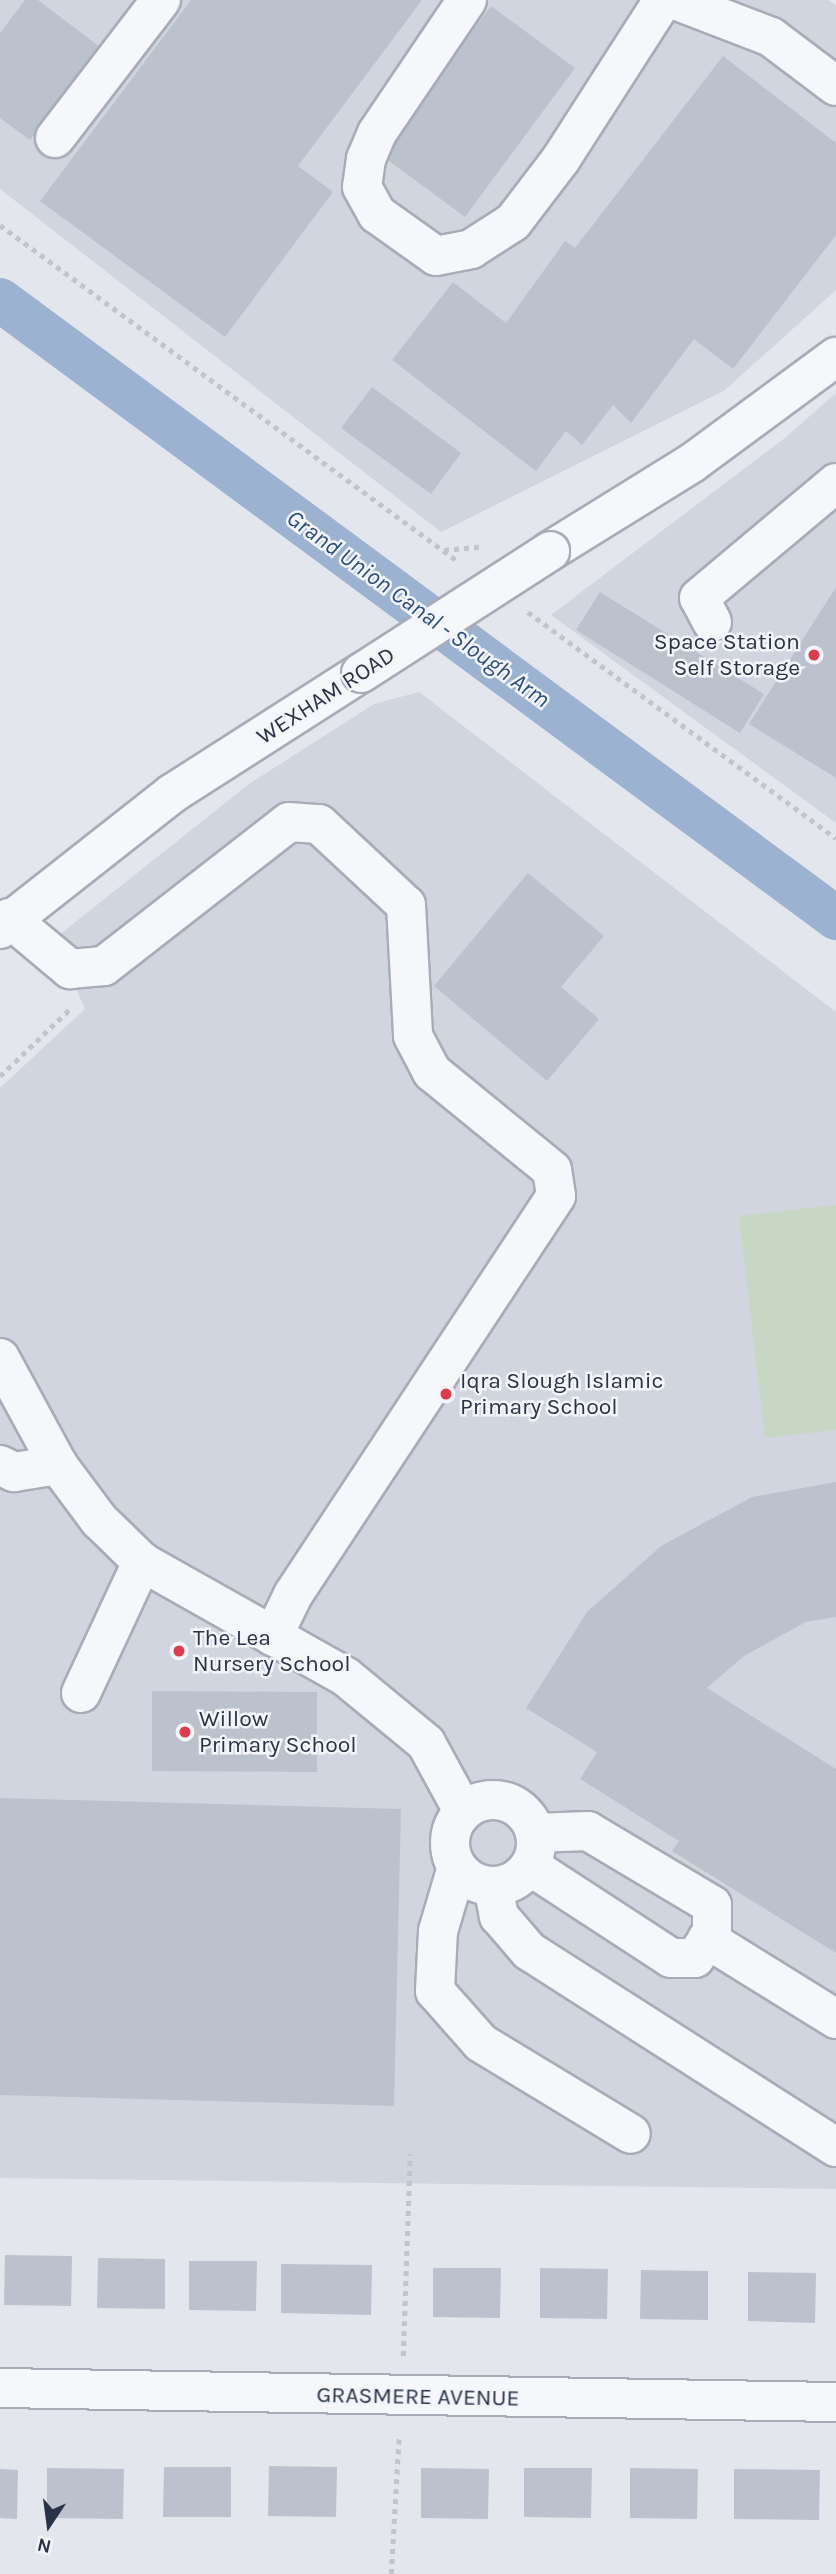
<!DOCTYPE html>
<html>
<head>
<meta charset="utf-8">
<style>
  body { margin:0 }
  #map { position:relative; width:836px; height:2574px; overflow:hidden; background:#e3e6ec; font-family:Karla,sans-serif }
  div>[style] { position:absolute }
  .built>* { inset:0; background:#d1d5df }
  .green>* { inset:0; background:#c7d7c3 }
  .canal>* { height:44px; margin:-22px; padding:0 22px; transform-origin:22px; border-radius:22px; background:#9bb2d0 }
  .building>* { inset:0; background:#bcc2cd }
  .path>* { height:4.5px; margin-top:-2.25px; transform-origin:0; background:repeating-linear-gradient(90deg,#c1c4cb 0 5px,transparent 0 10px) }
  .roads { filter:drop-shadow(2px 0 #a7acb7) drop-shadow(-2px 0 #a7acb7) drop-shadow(0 2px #a7acb7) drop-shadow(0 -2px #a7acb7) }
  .minor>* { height:38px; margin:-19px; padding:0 19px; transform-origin:19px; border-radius:19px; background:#f6f7fa }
  .minor>.ring { margin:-19px; padding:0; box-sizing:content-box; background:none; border:38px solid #f6f7fa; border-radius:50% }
  .bridges { filter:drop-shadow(2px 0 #a7acb7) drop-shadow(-2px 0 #a7acb7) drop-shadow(0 2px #a7acb7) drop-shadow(0 -2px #a7acb7) }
  .minor-bridge>* { height:38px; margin:-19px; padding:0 19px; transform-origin:19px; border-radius:19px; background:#f6f7fa }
  .dots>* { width:19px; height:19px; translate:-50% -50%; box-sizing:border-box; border:4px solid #f3f5f9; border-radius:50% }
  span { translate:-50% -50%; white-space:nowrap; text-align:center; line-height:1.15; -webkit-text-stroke:5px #f3f5f9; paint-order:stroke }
  .poi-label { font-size:23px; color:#293247 }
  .right { translate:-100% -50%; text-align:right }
  .left { translate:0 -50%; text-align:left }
  .street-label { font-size:23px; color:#293247 }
  .water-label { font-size:24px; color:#2e4e7f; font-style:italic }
  .north { position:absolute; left:14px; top:2490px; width:70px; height:70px; -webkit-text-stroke:5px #f3f5f9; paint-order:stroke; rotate:193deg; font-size:19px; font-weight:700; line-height:28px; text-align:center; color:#293247 }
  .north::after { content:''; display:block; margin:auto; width:24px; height:32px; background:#293247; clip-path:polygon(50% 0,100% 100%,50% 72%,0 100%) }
</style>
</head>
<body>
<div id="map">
  <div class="built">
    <i style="clip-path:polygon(0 0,828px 0,836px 5px,836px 290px,725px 390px,441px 532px,0 189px)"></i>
    <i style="clip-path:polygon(836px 393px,836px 823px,551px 615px,786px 437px)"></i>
    <i style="clip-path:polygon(419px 692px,836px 1012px,836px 2189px,0 2178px,0 1088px,85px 1009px,54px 939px,249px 784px,374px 704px)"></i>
  </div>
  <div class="green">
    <i style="clip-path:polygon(836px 1205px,836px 1430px,765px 1438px,739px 1216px)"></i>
  </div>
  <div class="canal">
    <i style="left:0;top:300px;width:1040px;rotate:36.47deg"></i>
  </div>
  <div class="building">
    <i style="clip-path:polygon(25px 0,38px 0,100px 47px,30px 140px,0 118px,0 33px)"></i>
    <i style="clip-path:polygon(191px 0,422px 0,298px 166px,333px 192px,225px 337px,40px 201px)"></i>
    <i style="clip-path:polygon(491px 6px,575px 68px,465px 217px,381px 155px)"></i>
    <i style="clip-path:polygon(723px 56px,836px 143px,836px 235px,733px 369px,694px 339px,631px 423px,613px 405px,582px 445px,566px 431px,536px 471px,392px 360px,453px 282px,506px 323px,565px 241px,575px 248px)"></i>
    <i style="clip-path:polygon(372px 387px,461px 453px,431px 494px,341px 428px)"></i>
    <i style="clip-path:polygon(836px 587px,836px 778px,749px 724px)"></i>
    <i style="clip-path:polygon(600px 592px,764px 694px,740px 733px,576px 630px)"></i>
    <i style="clip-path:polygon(528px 873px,604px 936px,561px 987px,599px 1019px,547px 1081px,434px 986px)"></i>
    <i style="clip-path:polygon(836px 1482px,836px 1617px,806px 1622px,744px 1656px,707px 1688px,836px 1769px,836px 1953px,672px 1851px,679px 1841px,580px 1779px,597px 1752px,526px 1708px,587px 1612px,661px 1546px,752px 1497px)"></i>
    <i style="clip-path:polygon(152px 1691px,317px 1692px,317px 1772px,152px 1771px)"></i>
    <i style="clip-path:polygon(0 1798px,401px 1809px,394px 2106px,0 2095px)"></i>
    <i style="clip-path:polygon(5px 2255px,72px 2256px,71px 2306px,4px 2305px)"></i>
    <i style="clip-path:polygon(98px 2258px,165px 2259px,165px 2309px,97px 2308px)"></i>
    <i style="clip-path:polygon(189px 2261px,257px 2261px,256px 2311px,189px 2310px)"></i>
    <i style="clip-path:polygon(281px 2264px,372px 2265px,371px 2315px,281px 2313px)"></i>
    <i style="clip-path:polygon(433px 2268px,501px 2268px,500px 2318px,433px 2317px)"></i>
    <i style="clip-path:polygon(540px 2268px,608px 2269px,607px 2319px,540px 2318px)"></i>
    <i style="clip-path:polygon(641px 2270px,708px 2271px,708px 2320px,640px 2319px)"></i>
    <i style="clip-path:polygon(748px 2272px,816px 2273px,815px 2323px,748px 2321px)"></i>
    <i style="clip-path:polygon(269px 2466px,337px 2467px,336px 2517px,268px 2516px)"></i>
    <i style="clip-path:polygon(164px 2467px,231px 2467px,231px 2517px,163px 2517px)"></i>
    <i style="clip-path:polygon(47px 2468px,124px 2469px,123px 2519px,47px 2518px)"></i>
    <i style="clip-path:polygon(421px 2468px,489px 2469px,488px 2519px,421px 2518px)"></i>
    <i style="clip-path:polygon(524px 2468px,592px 2468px,591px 2518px,524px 2517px)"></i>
    <i style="clip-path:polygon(630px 2468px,698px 2469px,697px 2519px,630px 2518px)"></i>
    <i style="clip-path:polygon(0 2469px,18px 2470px,17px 2519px,0 2518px)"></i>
    <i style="clip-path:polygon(734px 2469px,820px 2470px,819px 2520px,734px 2519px)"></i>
  </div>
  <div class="path">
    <i style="left:0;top:225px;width:569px;rotate:36.29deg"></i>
    <i style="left:444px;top:550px;width:36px;rotate:-5deg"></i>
    <i style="left:528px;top:612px;width:382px;rotate:36.3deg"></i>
    <i style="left:0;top:1076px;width:98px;rotate:-43.8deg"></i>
    <i style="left:403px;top:2356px;width:202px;rotate:-88deg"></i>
    <i style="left:391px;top:2574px;width:139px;rotate:-86.7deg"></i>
  </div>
  <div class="roads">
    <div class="minor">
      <i style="left:467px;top:0;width:161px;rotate:124.1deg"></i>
      <i style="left:377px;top:133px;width:28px;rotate:113deg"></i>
      <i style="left:366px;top:159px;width:28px;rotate:98deg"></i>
      <i style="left:362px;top:187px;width:31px;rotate:61deg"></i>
      <i style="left:377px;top:214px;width:72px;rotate:35.4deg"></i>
      <i style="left:436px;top:256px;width:36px;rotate:-11deg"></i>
      <i style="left:471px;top:249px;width:50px;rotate:-32.7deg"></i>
      <i style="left:513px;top:222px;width:79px;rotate:-52.7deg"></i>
      <i style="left:561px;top:159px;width:189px;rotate:-57.3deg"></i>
      <i style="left:675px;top:0;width:103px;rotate:21.1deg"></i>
      <i style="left:771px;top:37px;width:81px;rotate:37deg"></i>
      <i style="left:55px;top:138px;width:174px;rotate:-52.5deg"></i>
      <i style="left:550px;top:551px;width:167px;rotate:-31.8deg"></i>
      <i style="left:692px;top:463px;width:179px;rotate:-36.4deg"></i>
      <i style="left:712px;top:622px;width:27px;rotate:-118deg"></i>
      <i style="left:699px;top:598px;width:179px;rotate:-40deg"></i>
      <i style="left:9px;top:918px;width:80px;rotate:39.9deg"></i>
      <i style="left:70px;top:969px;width:34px;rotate:-5deg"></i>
      <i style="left:104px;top:966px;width:234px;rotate:-37.9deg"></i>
      <i style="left:289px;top:822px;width:30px;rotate:4deg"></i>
      <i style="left:319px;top:824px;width:119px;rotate:43deg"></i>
      <i style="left:406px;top:905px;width:131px;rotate:86.9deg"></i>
      <i style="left:413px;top:1036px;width:41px;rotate:62.2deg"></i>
      <i style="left:432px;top:1072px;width:155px;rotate:39.2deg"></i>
      <i style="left:552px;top:1170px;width:26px;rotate:81deg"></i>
      <i style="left:556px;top:1196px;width:478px;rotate:123.4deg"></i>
      <i style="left:293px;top:1595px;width:46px;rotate:116deg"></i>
      <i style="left:0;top:929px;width:220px;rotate:-38.2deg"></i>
      <i style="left:173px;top:793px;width:223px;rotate:-32.6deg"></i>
      <i style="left:0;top:1358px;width:122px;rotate:61.5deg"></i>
      <i style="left:58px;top:1465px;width:69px;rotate:53.3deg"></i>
      <i style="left:99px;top:1520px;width:60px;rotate:44.3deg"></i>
      <i style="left:142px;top:1562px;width:234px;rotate:29.4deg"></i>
      <i style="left:346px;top:1677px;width:104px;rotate:39.5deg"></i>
      <i style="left:426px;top:1743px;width:77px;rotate:61.4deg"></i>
      <i style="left:0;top:1465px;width:16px;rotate:27deg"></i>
      <i style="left:14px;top:1472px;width:45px;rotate:-9deg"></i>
      <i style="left:81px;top:1693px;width:145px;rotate:-65deg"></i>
      <i class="ring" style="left:450px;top:1800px;width:48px;height:48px"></i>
      <i style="left:530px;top:1866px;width:168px;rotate:33.1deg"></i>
      <i style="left:671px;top:1958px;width:24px"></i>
      <i style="left:695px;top:1958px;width:30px;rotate:-56deg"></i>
      <i style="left:712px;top:1933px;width:28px;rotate:-90deg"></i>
      <i style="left:712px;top:1905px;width:144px;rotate:-149.2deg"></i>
      <i style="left:588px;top:1831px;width:52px;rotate:177.8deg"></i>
      <i style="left:457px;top:1867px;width:67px;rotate:106.5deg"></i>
      <i style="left:438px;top:1931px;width:60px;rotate:92.9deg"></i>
      <i style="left:435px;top:1991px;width:69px;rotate:48.5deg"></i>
      <i style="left:481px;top:2043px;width:175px;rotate:31.2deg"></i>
      <i style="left:493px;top:1886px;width:31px;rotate:79deg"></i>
      <i style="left:499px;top:1916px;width:46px;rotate:49.4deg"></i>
      <i style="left:529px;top:1951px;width:364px;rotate:32.6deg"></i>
      <i style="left:707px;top:1939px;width:152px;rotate:31.8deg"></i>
      <i style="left:0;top:2388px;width:836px;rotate:0.96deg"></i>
    </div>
  </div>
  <div class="bridges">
    <div class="minor-bridge">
      <i style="left:361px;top:673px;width:225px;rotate:-32.8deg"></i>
    </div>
  </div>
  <div class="dots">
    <i style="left:814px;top:655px;background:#dc3d4d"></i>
    <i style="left:446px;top:1394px;background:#dc3d4d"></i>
    <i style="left:179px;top:1651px;background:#dc3d4d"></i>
    <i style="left:185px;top:1732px;background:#dc3d4d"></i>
  </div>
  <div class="poi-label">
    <span class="right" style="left:800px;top:655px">Space Station<br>Self Storage</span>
    <span class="left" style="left:460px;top:1394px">Iqra Slough Islamic<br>Primary School</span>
    <span class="left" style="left:193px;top:1651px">The Lea<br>Nursery School</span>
    <span class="left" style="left:199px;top:1732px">Willow<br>Primary School</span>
  </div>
  <div class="street-label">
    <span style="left:326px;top:696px;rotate:-33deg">WEXHAM ROAD</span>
    <span style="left:418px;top:2397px;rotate:1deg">GRASMERE AVENUE</span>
  </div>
  <div class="water-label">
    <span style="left:418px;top:609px;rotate:36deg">Grand Union Canal - Slough Arm</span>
  </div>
  <div class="north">N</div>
</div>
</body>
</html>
